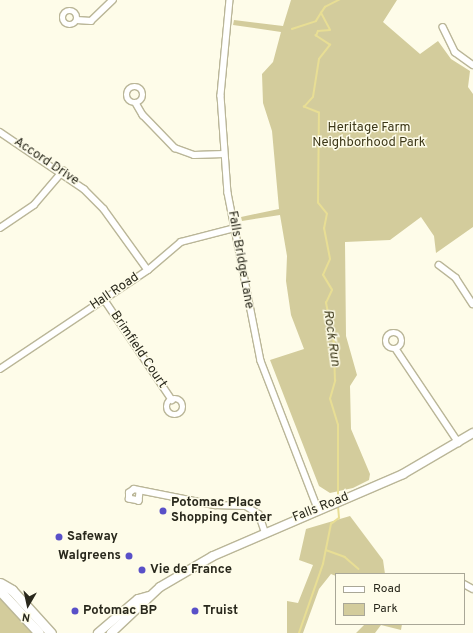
<!DOCTYPE html>
<html>
<head>
<meta charset="utf-8">
<style>
  body { margin:0 }
  #map { position:relative; width:473px; height:633px; overflow:hidden; background:#fefce9; font-family:Overpass,sans-serif }
  div>[style] { position:absolute }
  .green>* { inset:0; background:#d3cc9c }
  .stream>* { height:1.5px; margin:-0.75px; padding:0 0.75px; transform-origin:0.75px; border-radius:0.75px; background:#e8de94 }
  .roads { filter:drop-shadow(1px 0 #bab698) drop-shadow(-1px 0 #bab698) drop-shadow(0 1px #bab698) drop-shadow(0 -1px #bab698) }
  .minor>* { height:5.5px; margin:-2.75px; padding:0 2.75px; transform-origin:2.75px; border-radius:2.75px; background:#fff }
  .minor>.ring { margin:-2.75px; padding:0; box-sizing:content-box; background:none; border:5.5px solid #fff; border-radius:50% }
  .secondary>* { height:8px; margin:-4px; padding:0 4px; transform-origin:4px; border-radius:4px; background:#fff }
  .primary>* { height:9px; margin:-4.5px; padding:0 4.5px; transform-origin:4.5px; border-radius:4.5px; background:#fff }
  .dots>* { width:11px; height:11px; translate:-50% -50%; box-sizing:border-box; border:2px solid #fefce9; border-radius:50% }
  span { translate:-50% -50%; white-space:nowrap; text-align:center; line-height:1.15; -webkit-text-stroke:3px #fefce9; paint-order:stroke }
  .park-label { font-size:13px; color:#3c3717 }
  .street-label { font-size:13px; color:#29281c }
  .poi-label { font-size:13px; color:#29281c; font-weight:700 }
  .left { translate:0 -50%; text-align:left }
  .right { translate:-100% -50%; text-align:right }
  .water-label { font-size:14px; color:#3c3717; font-style:italic }
  .legend { position:absolute; left:335px; top:573px; width:130px; height:52px; box-sizing:border-box; background:#fefce9; border:1px solid #a9a797; margin:0; padding:5px 7px; list-style:none; font-size:12px; color:#29281c }
  .legend li { display:flex; align-items:center; gap:8px; height:20px }
  .legend b { width:20px; border:1px solid #a9a797 }
  .north { position:absolute; left:8px; top:585px; width:40px; height:40px; -webkit-text-stroke:3px #fefce9; paint-order:stroke; rotate:189deg; font-size:11px; font-weight:700; line-height:16px; text-align:center; color:#29281c }
  .north::after { content:''; display:block; margin:auto; width:14px; height:18px; background:#29281c; clip-path:polygon(50% 0,100% 100%,50% 72%,0 100%) }
</style>
</head>
<body>
<div id="map">
  <div class="green">
    <i style="clip-path:polygon(291px 0,397px 0,383px 22px,420px 54px,438px 41px,451px 59px,470px 71px,468px 87px,473px 94px,473px 227px,436px 253px,434px 236px,421px 217px,390px 240px,345px 242px,346px 336px,357px 375px,350px 386px,351px 429px,370px 474px,369px 480px,353px 488px,330px 493px,319px 486px,270px 360px,304px 349px,291px 315px,286px 281px,287px 256px,280px 215px,242px 221px,241px 217px,279px 209px,272px 131px,263px 103px,262px 74px,273px 62px,281px 32px,233px 25px,234px 20px,283px 26px)"></i>
    <i style="clip-path:polygon(350px 516px,383px 560px,385px 574px,336px 576px,331px 574px,319px 589px,303px 633px,287px 633px,287px 601px,298px 603px,313px 565px,299px 560px,306px 529px)"></i>
    <i style="clip-path:polygon(0 584px,47px 633px,0 633px)"></i>
    <i style="clip-path:polygon(365px 624px,402px 624px,401px 630px,381px 625px,375px 633px,356px 633px)"></i>
  </div>
  <div class="stream">
    <i style="left:292px;top:29px;width:25px;rotate:-18deg"></i>
    <i style="left:316px;top:21px;width:9px;rotate:-58deg"></i>
    <i style="left:338px;top:494px;width:69px;rotate:-90deg"></i>
    <i style="left:338px;top:425px;width:27px;rotate:-107deg"></i>
    <i style="left:330px;top:399px;width:19px;rotate:-74deg"></i>
    <i style="left:335px;top:381px;width:38px;rotate:-92deg"></i>
    <i style="left:334px;top:343px;width:41px;rotate:-101.3deg"></i>
    <i style="left:326px;top:303px;width:14px;rotate:-65deg"></i>
    <i style="left:332px;top:290px;width:17px;rotate:-121deg"></i>
    <i style="left:323px;top:275px;width:17px;rotate:-66deg"></i>
    <i style="left:330px;top:259px;width:31px;rotate:-101deg"></i>
    <i style="left:324px;top:229px;width:15px;rotate:-79deg"></i>
    <i style="left:327px;top:214px;width:14px;rotate:-129deg"></i>
    <i style="left:318px;top:203px;width:90px;rotate:-89.4deg"></i>
    <i style="left:319px;top:113px;width:16px;rotate:-158deg"></i>
    <i style="left:304px;top:107px;width:13px;rotate:-48deg"></i>
    <i style="left:313px;top:97px;width:38px;rotate:-81deg"></i>
    <i style="left:319px;top:59px;width:18px;rotate:-52deg"></i>
    <i style="left:330px;top:45px;width:17px;rotate:-147deg"></i>
    <i style="left:316px;top:36px;width:5px;rotate:-68deg"></i>
    <i style="left:318px;top:31px;width:12px;rotate:-5deg"></i>
    <i style="left:330px;top:30px;width:19px;rotate:-118deg"></i>
    <i style="left:321px;top:13px;width:7px;rotate:-56deg"></i>
    <i style="left:325px;top:7px;width:16px;rotate:-27deg"></i>
    <i style="left:326px;top:550px;width:20px;rotate:20deg"></i>
    <i style="left:345px;top:557px;width:18px;rotate:41deg"></i>
    <i style="left:299px;top:633px;width:73px;rotate:-70.8deg"></i>
    <i style="left:323px;top:564px;width:41px;rotate:-78.7deg"></i>
    <i style="left:331px;top:524px;width:10px;rotate:-37deg"></i>
    <i style="left:339px;top:518px;width:11px;rotate:-95deg"></i>
  </div>
  <div class="roads">
    <div class="minor">
      <i style="left:230px;top:0;width:96px;rotate:95.4deg"></i>
      <i style="left:221px;top:96px;width:97px;rotate:85.9deg"></i>
      <i style="left:228px;top:193px;width:171px;rotate:78.9deg"></i>
      <i style="left:261px;top:361px;width:159px;rotate:68.9deg"></i>
      <i class="ring" style="left:63px;top:11px;width:8.5px;height:8.5px"></i>
      <i style="left:77px;top:20px;width:14px;rotate:4deg"></i>
      <i style="left:91px;top:21px;width:30px;rotate:-44deg"></i>
      <i style="left:443px;top:27px;width:28px;rotate:64deg"></i>
      <i style="left:455px;top:52px;width:22px;rotate:36deg"></i>
      <i class="ring" style="left:127px;top:87px;width:10.5px;height:10.5px"></i>
      <i style="left:136px;top:103px;width:14px;rotate:60deg"></i>
      <i style="left:143px;top:115px;width:46px;rotate:45.9deg"></i>
      <i style="left:175px;top:148px;width:20px;rotate:20deg"></i>
      <i style="left:194px;top:155px;width:30px;rotate:-2deg"></i>
      <i style="left:0;top:132px;width:102px;rotate:34.2deg"></i>
      <i style="left:84px;top:189px;width:28px;rotate:45deg"></i>
      <i style="left:104px;top:209px;width:75px;rotate:54.2deg"></i>
      <i style="left:0;top:228px;width:41px;rotate:-34.1deg"></i>
      <i style="left:34px;top:205px;width:45px;rotate:-49.5deg"></i>
      <i style="left:439px;top:265px;width:21px;rotate:37deg"></i>
      <i style="left:456px;top:278px;width:31px;rotate:57deg"></i>
      <i style="left:104px;top:299px;width:122px;rotate:56deg"></i>
      <i class="ring" style="left:386px;top:333px;width:10.5px;height:10.5px"></i>
      <i style="left:396px;top:349px;width:113px;rotate:56.2deg"></i>
      <i style="left:0;top:369px;width:178px;rotate:-33.8deg"></i>
      <i style="left:148px;top:270px;width:43px;rotate:-40.3deg"></i>
      <i style="left:181px;top:242px;width:56px;rotate:-14.5deg"></i>
      <i class="ring" style="left:167px;top:399px;width:10.5px;height:10.5px"></i>
      <i style="left:140px;top:492px;width:9px;rotate:96deg"></i>
      <i style="left:139px;top:501px;width:10px;rotate:-169deg"></i>
      <i style="left:129px;top:499px;width:6px;rotate:-90deg"></i>
      <i style="left:129px;top:493px;width:6px;rotate:-39deg"></i>
      <i style="left:134px;top:489px;width:83px;rotate:11.2deg"></i>
      <i style="left:215px;top:505px;width:31px;rotate:2deg"></i>
      <i style="left:246px;top:506px;width:15px;rotate:32deg"></i>
      <i style="left:259px;top:514px;width:18px;rotate:71deg"></i>
      <i style="left:464px;top:584px;width:10px;rotate:29deg"></i>
    </div>
    <div class="secondary">
      <i style="left:98px;top:633px;width:52px;rotate:-40.4deg"></i>
      <i style="left:138px;top:599px;width:11px;rotate:-15deg"></i>
      <i style="left:111px;top:633px;width:67px;rotate:-43.2deg"></i>
      <i style="left:160px;top:587px;width:61px;rotate:-30.3deg"></i>
      <i style="left:213px;top:556px;width:207px;rotate:-23.3deg"></i>
      <i style="left:403px;top:474px;width:81px;rotate:-30.4deg"></i>
    </div>
    <div class="primary">
      <i style="left:0;top:583px;width:14px;rotate:30deg"></i>
      <i style="left:12px;top:590px;width:58px;rotate:47.8deg"></i>
      <i style="left:0;top:584px;width:9px;rotate:77deg"></i>
      <i style="left:2px;top:593px;width:54px;rotate:47.2deg"></i>
    </div>
  </div>
  <div class="dots">
    <i style="left:163px;top:511px;background:#5950c8"></i>
    <i style="left:59px;top:537px;background:#5950c8"></i>
    <i style="left:129px;top:556px;background:#5950c8"></i>
    <i style="left:142px;top:570px;background:#5950c8"></i>
    <i style="left:75px;top:611px;background:#5950c8"></i>
    <i style="left:195px;top:611px;background:#5950c8"></i>
  </div>
  <div class="park-label">
    <span style="left:369px;top:136px">Heritage Farm<br>Neighborhood Park</span>
  </div>
  <div class="street-label">
    <span style="left:46px;top:162px;rotate:34deg">Accord Drive</span>
    <span style="left:240px;top:260px;rotate:80deg">Falls Bridge Lane</span>
    <span style="left:115px;top:292px;rotate:-34deg">Hall Road</span>
    <span style="left:138px;top:350px;rotate:56deg">Brimfield Court</span>
    <span style="left:321px;top:508px;rotate:-22deg">Falls Road</span>
  </div>
  <div class="poi-label">
    <span class="left" style="left:171px;top:511px">Potomac Place<br>Shopping Center</span>
    <span class="left" style="left:67px;top:537px">Safeway</span>
    <span class="right" style="left:121px;top:556px">Walgreens</span>
    <span class="left" style="left:150px;top:570px">Vie de France</span>
    <span class="left" style="left:83px;top:611px">Potomac BP</span>
    <span class="left" style="left:203px;top:611px">Truist</span>
  </div>
  <div class="water-label">
    <span style="left:331px;top:338px;rotate:82deg">Rock Run</span>
  </div>
  <ul class="legend">
  <li><b style="height:5px;background:#fff"></b>Road</li>
  <li><b style="height:11px;background:#d3cc9c"></b>Park</li>
  </ul>
  <div class="north">N</div>
</div>
</body>
</html>
